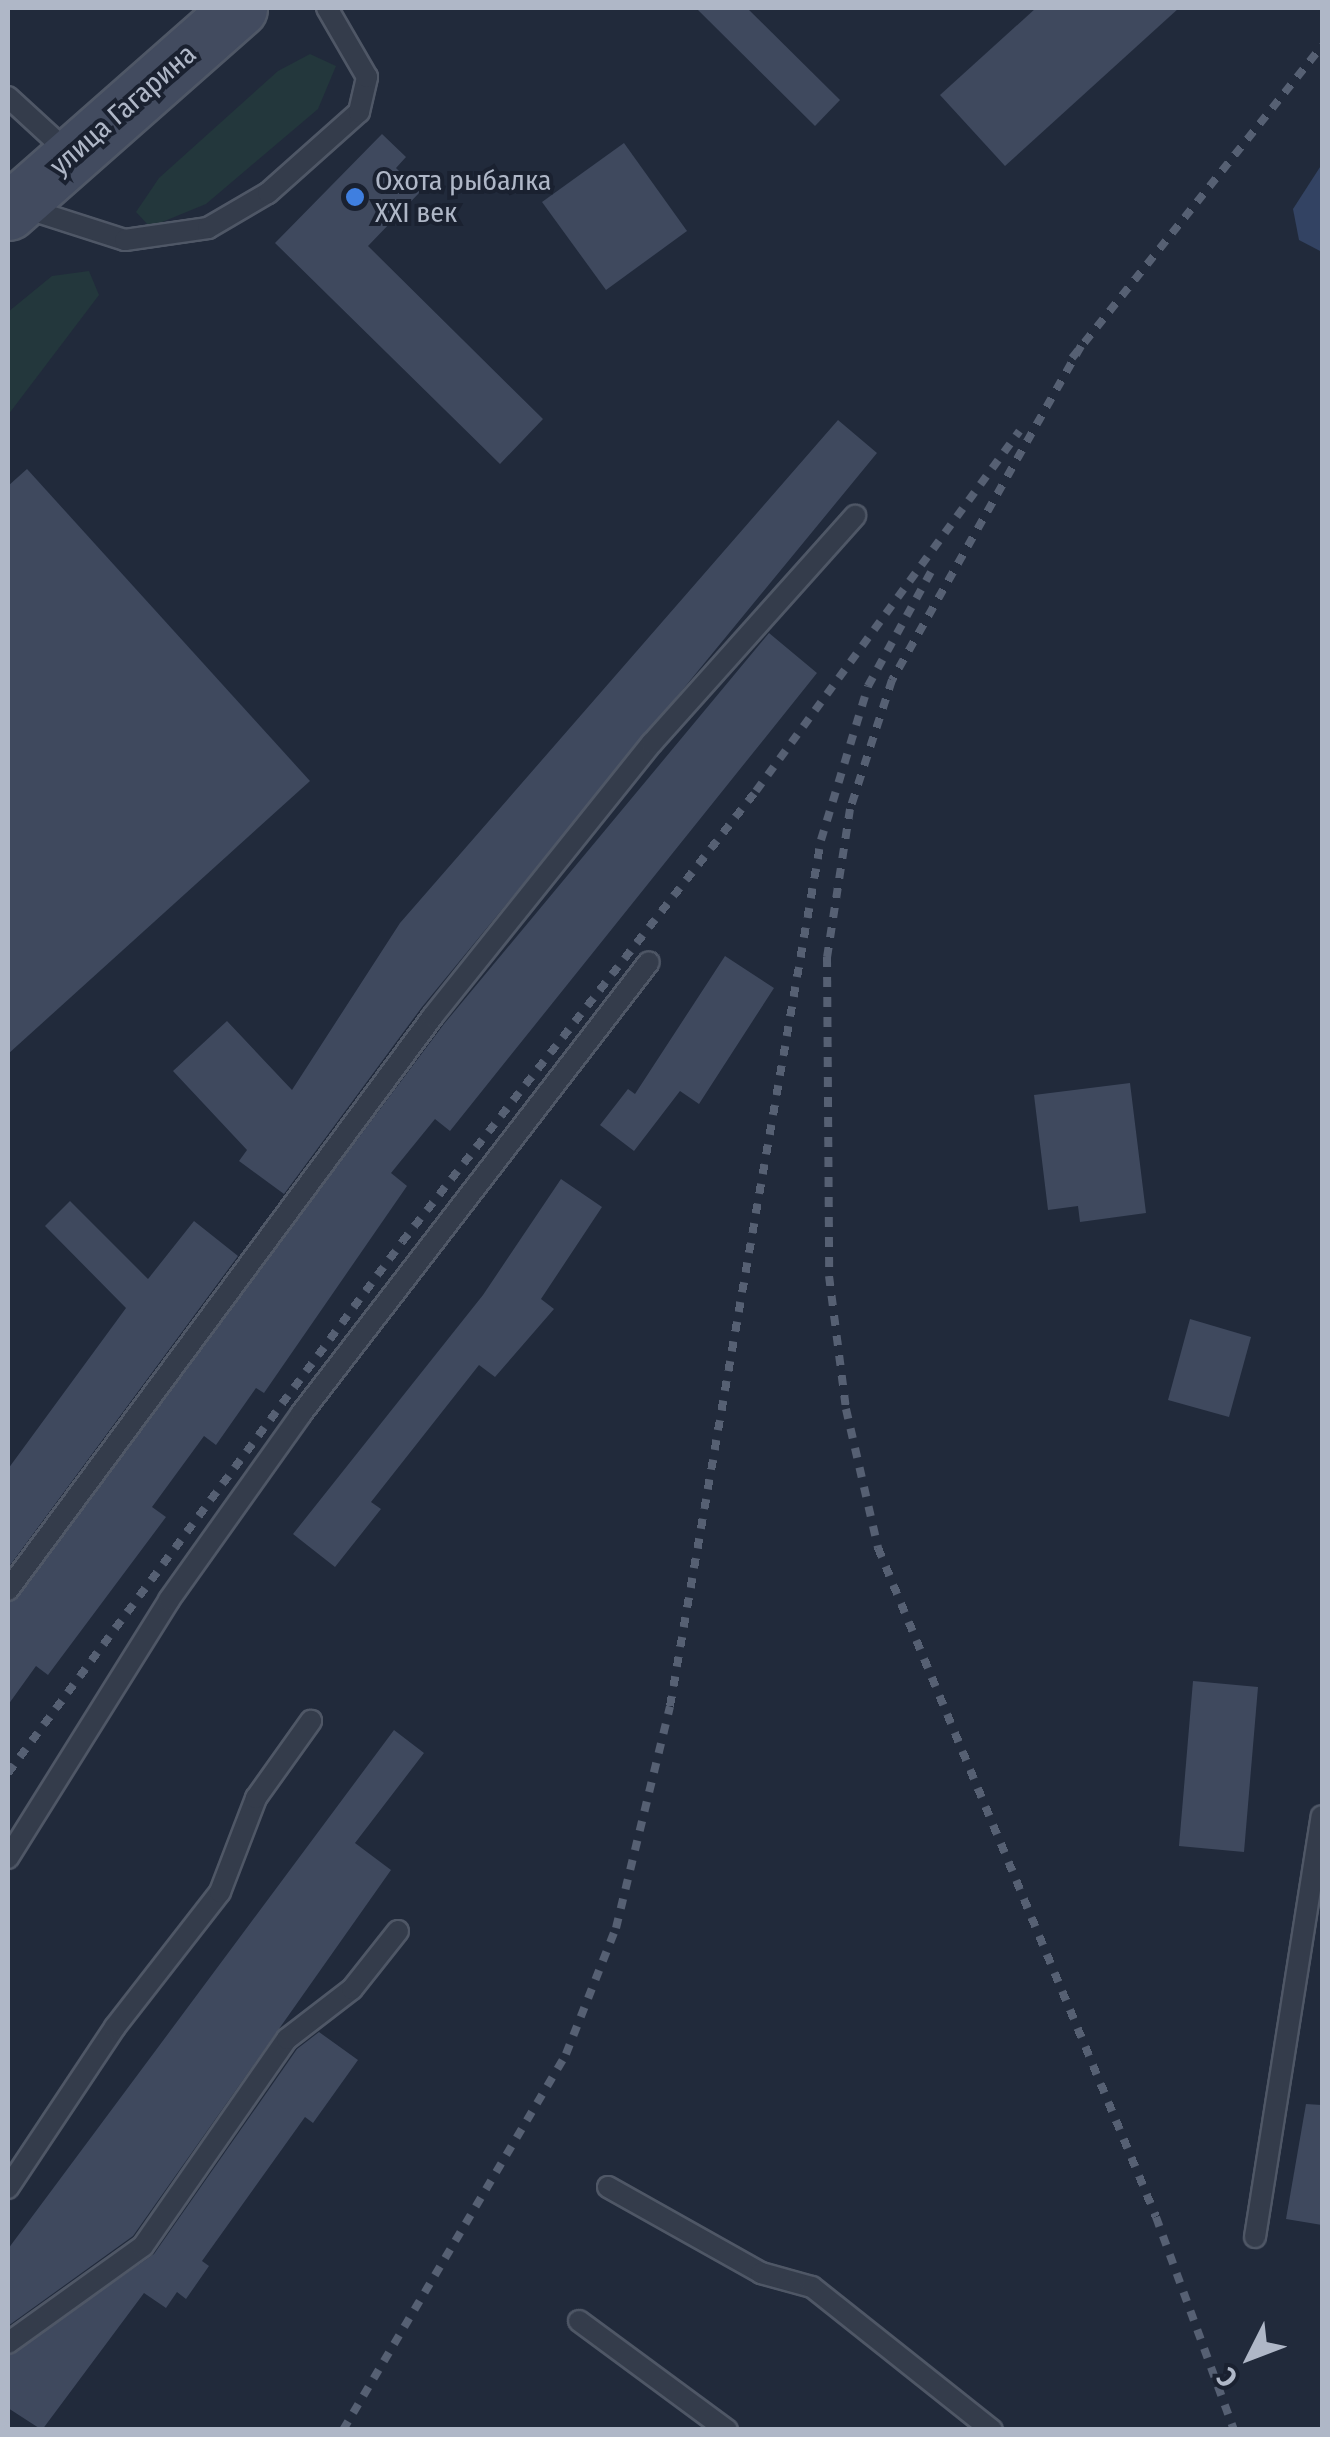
<!DOCTYPE html>
<html>
<head>
<meta charset="utf-8">
<style>
  body { margin:0 }
  #map { position:relative; width:1330px; height:2437px; overflow:hidden; background:#212a3b; font-family:"Fira Sans Condensed",sans-serif }
  div>[style] { position:absolute }
  .green>* { inset:0; background:#23373c }
  .water>* { inset:0; background:#334363 }
  .building>* { inset:0; background:#3f495e }
  .roads { filter:drop-shadow(2px 0 #4f5766) drop-shadow(-2px 0 #4f5766) drop-shadow(0 2px #4f5766) drop-shadow(0 -2px #4f5766) }
  .lane>* { height:20px; margin:-10px; padding:0 10px; transform-origin:10px; border-radius:10px; background:#343c4b }
  .secondary>* { height:55px; margin:-27.5px; padding:0 27.5px; transform-origin:27.5px; border-radius:27.5px; background:#424b5f }
  .rail>* { height:8px; margin-top:-4px; transform-origin:0; background:repeating-linear-gradient(90deg,#566073 0 10px,transparent 0 20px) }
  .dots>* { width:28px; height:28px; translate:-50% -50%; box-sizing:border-box; border:5px solid #1a2130; border-radius:50% }
  span { translate:-50% -50%; white-space:nowrap; text-align:center; line-height:1.15; -webkit-text-stroke:8px #1a2130; paint-order:stroke }
  .street-label { font-size:28px; color:#afb7c7 }
  .poi-label { font-size:28px; color:#afb7c7 }
  .left { translate:0 -50%; text-align:left }
  .frame { position:absolute; inset:0; border:10px solid #afb7c7; pointer-events:none }
  .north { position:absolute; left:1200px; top:2307px; width:100px; height:100px; -webkit-text-stroke:8px #1a2130; paint-order:stroke; rotate:228deg; font-size:28px; font-weight:700; line-height:40px; text-align:center; color:#afb7c7 }
  .north::after { content:''; display:block; margin:auto; width:35px; height:45px; background:#afb7c7; clip-path:polygon(50% 0,100% 100%,50% 72%,0 100%) }
</style>
</head>
<body>
<div id="map">
  <div class="green">
    <i style="clip-path:polygon(310px 54px,336px 66px,318px 109px,206px 204px,150px 227px,136px 212px,159px 178px,278px 71px)"></i>
    <i style="clip-path:polygon(89px 271px,99px 295px,8px 415px,8px 312px,52px 276px)"></i>
  </div>
  <div class="water">
    <i style="clip-path:polygon(1322px 164px,1322px 252px,1299px 240px,1293px 209px)"></i>
  </div>
  <div class="building">
    <i style="clip-path:polygon(696px 8px,747px 8px,840px 100px,815px 126px)"></i>
    <i style="clip-path:polygon(1036px 8px,1179px 8px,1005px 166px,940px 95px)"></i>
    <i style="clip-path:polygon(382px 134px,406px 157px,396px 168px,420px 192px,368px 246px,543px 419px,500px 464px,275px 243px)"></i>
    <i style="clip-path:polygon(624px 143px,687px 231px,606px 290px,542px 202px)"></i>
    <i style="clip-path:polygon(838px 420px,877px 453px,422px 1007px,284px 1194px,239px 1161px,247px 1150px,173px 1071px,227px 1021px,292px 1090px,400px 923px)"></i>
    <i style="clip-path:polygon(27px 469px,310px 781px,8px 1054px,8px 486px)"></i>
    <i style="clip-path:polygon(769px 633px,817px 673px,450px 1131px,435px 1119px,391px 1173px,407px 1186px,264px 1393px,256px 1388px,216px 1445px,204px 1436px,152px 1507px,166px 1517px,48px 1675px,36px 1666px,8px 1705px,8px 1604px,444px 1024px)"></i>
    <i style="clip-path:polygon(725px 956px,774px 988px,699px 1104px,680px 1091px,634px 1151px,600px 1125px,628px 1089px,635px 1094px)"></i>
    <i style="clip-path:polygon(1130px 1083px,1146px 1213px,1080px 1222px,1078px 1206px,1048px 1210px,1034px 1095px)"></i>
    <i style="clip-path:polygon(561px 1179px,602px 1207px,541px 1299px,554px 1309px,495px 1377px,479px 1365px,371px 1502px,381px 1509px,335px 1567px,293px 1534px,483px 1295px)"></i>
    <i style="clip-path:polygon(70px 1201px,148px 1279px,194px 1221px,238px 1256px,8px 1568px,8px 1469px,126px 1308px,45px 1226px)"></i>
    <i style="clip-path:polygon(1190px 1319px,1251px 1337px,1229px 1417px,1168px 1400px)"></i>
    <i style="clip-path:polygon(1193px 1681px,1258px 1687px,1244px 1852px,1179px 1846px)"></i>
    <i style="clip-path:polygon(394px 1730px,424px 1753px,355px 1843px,391px 1870px,133px 2236px,8px 2326px,8px 2249px)"></i>
    <i style="clip-path:polygon(319px 2032px,358px 2060px,313px 2123px,305px 2117px,202px 2261px,209px 2266px,186px 2299px,177px 2292px,166px 2308px,144px 2293px,42px 2430px,8px 2408px,8px 2356px,154px 2254px,297px 2049px)"></i>
    <i style="clip-path:polygon(1306px 2104px,1322px 2105px,1322px 2225px,1286px 2219px)"></i>
  </div>
  <div class="roads">
    <div class="lane">
      <i style="left:8px;top:97px;width:84px;rotate:42.6deg"></i>
      <i style="left:22px;top:207px;width:108px;rotate:17.8deg"></i>
      <i style="left:125px;top:240px;width:84px;rotate:-8.2deg"></i>
      <i style="left:208px;top:228px;width:69px;rotate:-30.3deg"></i>
      <i style="left:268px;top:193px;width:122px;rotate:-41.7deg"></i>
      <i style="left:359px;top:112px;width:36px;rotate:-77deg"></i>
      <i style="left:367px;top:77px;width:80px;rotate:-120.1deg"></i>
      <i style="left:8px;top:1590px;width:714px;rotate:-53.48deg"></i>
      <i style="left:433px;top:1016px;width:350px;rotate:-51.3deg"></i>
      <i style="left:652px;top:743px;width:305px;rotate:-48.2deg"></i>
      <i style="left:8px;top:1858px;width:304px;rotate:-58deg"></i>
      <i style="left:169px;top:1600px;width:228px;rotate:-54.6deg"></i>
      <i style="left:301px;top:1414px;width:570px;rotate:-52.41deg"></i>
      <i style="left:608px;top:2187px;width:176px;rotate:29.3deg"></i>
      <i style="left:761px;top:2273px;width:53px;rotate:15.4deg"></i>
      <i style="left:812px;top:2287px;width:230px;rotate:38.5deg"></i>
      <i style="left:8px;top:2188px;width:193px;rotate:-56.4deg"></i>
      <i style="left:115px;top:2027px;width:171px;rotate:-52.1deg"></i>
      <i style="left:220px;top:1892px;width:101px;rotate:-69deg"></i>
      <i style="left:256px;top:1798px;width:95px;rotate:-54.5deg"></i>
      <i style="left:1255px;top:2237px;width:426px;rotate:-81deg"></i>
      <i style="left:579px;top:2321px;width:184px;rotate:36.4deg"></i>
      <i style="left:8px;top:2343px;width:166px;rotate:-35.7deg"></i>
      <i style="left:143px;top:2246px;width:252px;rotate:-55.2deg"></i>
      <i style="left:287px;top:2039px;width:82px;rotate:-37.6deg"></i>
      <i style="left:352px;top:1989px;width:74px;rotate:-51.6deg"></i>
    </div>
    <div class="secondary">
      <i style="left:8px;top:212px;width:308px;rotate:-41.4deg"></i>
    </div>
  </div>
  <div class="rail">
    <i style="left:1081px;top:346px;width:384px;rotate:119.5deg"></i>
    <i style="left:892px;top:680px;width:136px;rotate:108deg"></i>
    <i style="left:850px;top:809px;width:150px;rotate:98.8deg"></i>
    <i style="left:827px;top:957px;width:319px;rotate:89.6deg"></i>
    <i style="left:829px;top:1276px;width:134px;rotate:82.7deg"></i>
    <i style="left:846px;top:1409px;width:143px;rotate:77deg"></i>
    <i style="left:878px;top:1548px;width:724px;rotate:67.43deg"></i>
    <i style="left:1156px;top:2217px;width:227px;rotate:69.9deg"></i>
    <i style="left:1072px;top:358px;width:400px;rotate:-51.3deg"></i>
    <i style="left:8px;top:1773px;width:661px;rotate:-53.42deg"></i>
    <i style="left:402px;top:1242px;width:573px;rotate:-51.87deg"></i>
    <i style="left:756px;top:791px;width:446px;rotate:-53.8deg"></i>
    <i style="left:343px;top:2430px;width:437px;rotate:-59.3deg"></i>
    <i style="left:566px;top:2054px;width:136px;rotate:-68.4deg"></i>
    <i style="left:616px;top:1928px;width:228px;rotate:-76.3deg"></i>
    <i style="left:670px;top:1706px;width:879px;rotate:-80.11deg"></i>
    <i style="left:821px;top:840px;width:161px;rotate:-73deg"></i>
    <i style="left:868px;top:686px;width:132px;rotate:-61.1deg"></i>
  </div>
  <div class="dots">
    <i style="left:355px;top:197px;background:#3f7fe0"></i>
  </div>
  <div class="street-label">
    <span style="left:123px;top:110px;rotate:-41deg">улица Гагарина</span>
  </div>
  <div class="poi-label">
    <span class="left" style="left:375px;top:197px">Охота рыбалка<br>XXI век</span>
  </div>
  <div class="frame"></div>
  <div class="north">С</div>
</div>
</body>
</html>
